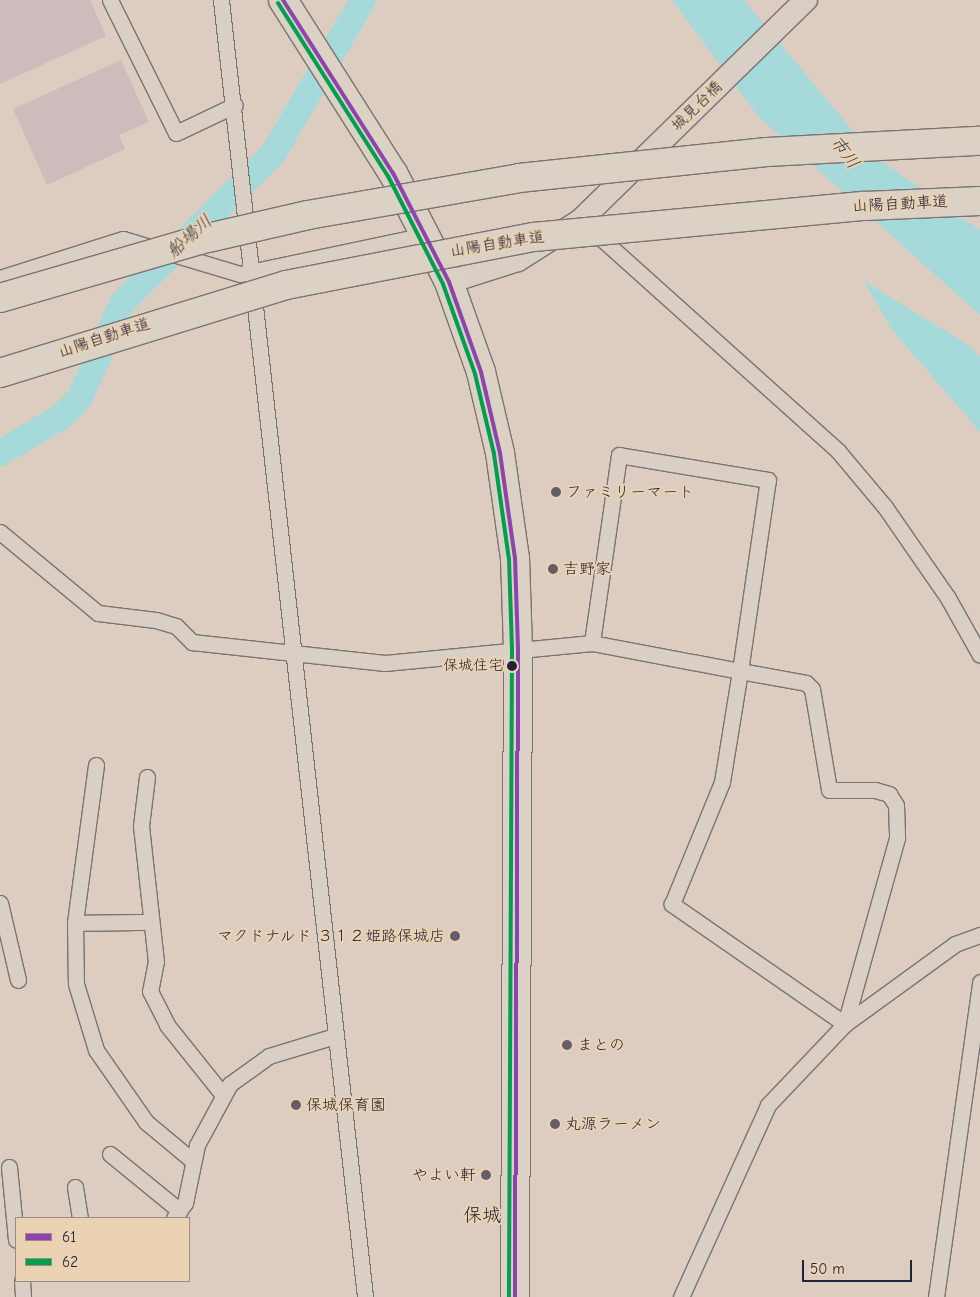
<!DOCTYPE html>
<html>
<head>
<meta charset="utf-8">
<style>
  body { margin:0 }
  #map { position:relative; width:980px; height:1297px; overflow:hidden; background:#ddcdc1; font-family:"Comic Neue","Klee One",sans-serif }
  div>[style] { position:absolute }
  .water>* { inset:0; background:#a5d9da }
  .river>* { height:26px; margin:-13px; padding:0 13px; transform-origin:13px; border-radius:13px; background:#a5d9da }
  .building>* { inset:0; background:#cdbcbc }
  .roads { filter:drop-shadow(1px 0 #7b7373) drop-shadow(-1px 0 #7b7373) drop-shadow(0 1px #7b7373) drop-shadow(0 -1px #7b7373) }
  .street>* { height:15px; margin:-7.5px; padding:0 7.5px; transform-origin:7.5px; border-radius:7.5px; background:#d9cfc4 }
  .secondary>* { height:22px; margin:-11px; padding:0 11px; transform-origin:11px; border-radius:11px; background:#d9cfc4 }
  .highway>* { height:28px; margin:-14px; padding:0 14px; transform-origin:14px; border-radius:14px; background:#dbd1c4 }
  .bridges { filter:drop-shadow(1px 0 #7b7373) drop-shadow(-1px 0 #7b7373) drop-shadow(0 1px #7b7373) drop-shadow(0 -1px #7b7373) }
  .highway-bridge>* { height:28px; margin:-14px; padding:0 14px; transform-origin:14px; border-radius:14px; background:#dbd1c4 }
  .bus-1>* { height:4px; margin:-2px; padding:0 2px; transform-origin:2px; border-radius:2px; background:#8e44ad }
  .bus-2>* { height:4px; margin:-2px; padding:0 2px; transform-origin:2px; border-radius:2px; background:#029f50 }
  .dots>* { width:14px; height:14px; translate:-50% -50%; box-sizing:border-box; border:2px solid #ead2b2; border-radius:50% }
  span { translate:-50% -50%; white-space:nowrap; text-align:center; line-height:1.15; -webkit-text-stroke:4px #ead2b2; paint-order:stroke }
  .bus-label { font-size:15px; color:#22223b }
  .right { translate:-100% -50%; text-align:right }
  .street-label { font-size:16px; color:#22223b }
  .poi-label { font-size:16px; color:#22223b }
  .left { translate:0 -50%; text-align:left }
  .water-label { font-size:18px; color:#323e54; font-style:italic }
  .quarter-label { font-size:19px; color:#22223b }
  .legend { position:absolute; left:15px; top:1217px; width:175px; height:65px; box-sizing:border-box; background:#ead2b2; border:1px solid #9a8c82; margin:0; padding:6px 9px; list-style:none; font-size:15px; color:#22223b }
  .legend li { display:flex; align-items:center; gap:10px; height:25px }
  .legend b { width:25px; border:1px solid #9a8c82 }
  .scale { position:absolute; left:802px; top:1260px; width:110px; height:22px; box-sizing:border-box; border:2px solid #22223b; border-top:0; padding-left:6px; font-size:15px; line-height:18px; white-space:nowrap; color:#22223b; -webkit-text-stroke:4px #ead2b2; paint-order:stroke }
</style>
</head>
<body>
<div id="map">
  <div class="water">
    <i style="clip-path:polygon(672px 0,744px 0,873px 155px,980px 230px,980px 315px,758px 116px)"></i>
    <i style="clip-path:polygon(864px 281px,970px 346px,980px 357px,980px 432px,892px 330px)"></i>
  </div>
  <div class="river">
    <i style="left:0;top:453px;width:72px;rotate:-30.8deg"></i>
    <i style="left:62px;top:416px;width:24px;rotate:-45deg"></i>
    <i style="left:79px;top:399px;width:107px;rotate:-65.6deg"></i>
    <i style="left:123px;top:302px;width:211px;rotate:-44.6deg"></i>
    <i style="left:273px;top:154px;width:178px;rotate:-59.7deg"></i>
  </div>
  <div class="building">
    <i style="clip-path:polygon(0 0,90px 0,106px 36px,0 84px)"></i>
    <i style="clip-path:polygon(121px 60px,149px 122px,119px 135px,125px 149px,47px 185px,13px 109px)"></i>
  </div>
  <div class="roads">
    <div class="street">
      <i style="left:110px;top:0;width:148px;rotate:63.6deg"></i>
      <i style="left:176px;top:133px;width:65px;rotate:-25.4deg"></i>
      <i style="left:221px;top:0;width:1305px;rotate:83.66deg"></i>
      <i style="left:593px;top:231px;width:329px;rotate:41.9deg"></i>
      <i style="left:838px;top:451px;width:73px;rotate:50deg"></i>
      <i style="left:885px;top:507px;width:111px;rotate:55.3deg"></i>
      <i style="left:948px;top:598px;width:65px;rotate:60.7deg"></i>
      <i style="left:0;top:278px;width:129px;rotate:-17.6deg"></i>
      <i style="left:123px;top:239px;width:122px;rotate:16.7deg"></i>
      <i style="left:240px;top:274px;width:189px;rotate:-11.9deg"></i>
      <i style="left:0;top:532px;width:127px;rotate:39.6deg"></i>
      <i style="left:98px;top:613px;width:58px;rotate:6.9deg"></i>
      <i style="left:156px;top:620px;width:21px;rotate:17deg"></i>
      <i style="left:176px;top:626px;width:23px;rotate:45deg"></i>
      <i style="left:192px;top:642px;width:194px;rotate:6.2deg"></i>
      <i style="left:385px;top:663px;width:208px;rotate:-5.5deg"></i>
      <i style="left:592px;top:643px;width:151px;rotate:10.7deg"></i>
      <i style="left:740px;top:671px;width:67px;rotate:10.3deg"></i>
      <i style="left:806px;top:683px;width:8px;rotate:45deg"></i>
      <i style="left:812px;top:689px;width:102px;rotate:80.4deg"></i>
      <i style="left:829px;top:790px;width:46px"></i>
      <i style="left:875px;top:790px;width:15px;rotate:16deg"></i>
      <i style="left:889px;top:794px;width:13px;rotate:58deg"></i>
      <i style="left:896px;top:805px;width:33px;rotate:88deg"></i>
      <i style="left:897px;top:838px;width:193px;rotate:105.6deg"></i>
      <i style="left:845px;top:1024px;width:211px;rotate:-145.3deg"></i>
      <i style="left:672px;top:904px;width:132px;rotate:-67.7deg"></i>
      <i style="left:722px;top:782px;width:112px;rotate:-80.8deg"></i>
      <i style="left:740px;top:671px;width:193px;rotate:-81.7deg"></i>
      <i style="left:768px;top:480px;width:151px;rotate:-170.5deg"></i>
      <i style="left:619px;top:455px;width:190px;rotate:98.2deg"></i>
      <i style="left:96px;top:765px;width:159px;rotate:97.6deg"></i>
      <i style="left:75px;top:923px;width:61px;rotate:89.1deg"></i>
      <i style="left:76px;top:984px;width:69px;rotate:73.1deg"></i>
      <i style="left:96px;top:1050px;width:88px;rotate:55.2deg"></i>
      <i style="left:146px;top:1122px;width:61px;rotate:39.7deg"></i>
      <i style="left:147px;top:777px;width:49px;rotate:97deg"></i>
      <i style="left:141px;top:826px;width:136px;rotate:83.7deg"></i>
      <i style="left:156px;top:961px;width:31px;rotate:101deg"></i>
      <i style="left:150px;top:991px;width:38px;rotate:63deg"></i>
      <i style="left:167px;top:1025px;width:90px;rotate:51.3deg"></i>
      <i style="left:0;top:903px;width:79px;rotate:76.8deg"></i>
      <i style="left:75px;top:923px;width:75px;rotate:-0.8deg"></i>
      <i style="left:110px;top:1154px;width:90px;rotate:39.2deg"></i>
      <i style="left:9px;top:1167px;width:73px;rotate:84.5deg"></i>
      <i style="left:75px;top:1187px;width:31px;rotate:81deg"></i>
      <i style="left:174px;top:1218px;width:19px;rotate:-54deg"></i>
      <i style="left:185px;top:1203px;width:59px;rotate:-78.3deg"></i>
      <i style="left:197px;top:1145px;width:69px;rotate:-61.6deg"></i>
      <i style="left:230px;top:1084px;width:48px;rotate:-35.7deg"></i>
      <i style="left:269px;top:1056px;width:69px;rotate:-16.9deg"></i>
      <i style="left:22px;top:1281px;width:16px;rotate:86deg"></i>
      <i style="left:681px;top:1297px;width:211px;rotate:-65.6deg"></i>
      <i style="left:768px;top:1105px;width:112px;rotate:-46.5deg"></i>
      <i style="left:845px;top:1024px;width:136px;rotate:-36deg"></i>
      <i style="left:955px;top:944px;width:27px;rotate:-20deg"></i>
      <i style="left:936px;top:1297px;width:318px;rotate:-82deg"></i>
    </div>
    <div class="secondary">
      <i style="left:449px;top:282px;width:72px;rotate:-17.7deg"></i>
      <i style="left:518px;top:260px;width:75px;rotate:-32.4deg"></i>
      <i style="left:581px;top:220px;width:315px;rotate:-44.4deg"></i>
    </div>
    <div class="highway">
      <i style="left:283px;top:0;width:205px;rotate:57.6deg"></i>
      <i style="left:393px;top:173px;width:123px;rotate:62.8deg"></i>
      <i style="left:449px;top:282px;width:96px;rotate:70.4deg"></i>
      <i style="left:481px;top:372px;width:83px;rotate:76.8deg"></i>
      <i style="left:500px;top:453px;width:106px;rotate:81.9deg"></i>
      <i style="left:515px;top:558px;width:91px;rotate:88.1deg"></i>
      <i style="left:518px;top:649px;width:648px;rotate:90.27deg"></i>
    </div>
  </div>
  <div class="bridges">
    <div class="highway-bridge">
      <i style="left:0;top:298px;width:207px;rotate:-16.2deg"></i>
      <i style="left:199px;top:240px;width:112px;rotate:-12.9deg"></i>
      <i style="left:308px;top:215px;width:214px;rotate:-9.9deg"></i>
      <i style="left:519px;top:178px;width:249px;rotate:-6deg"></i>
      <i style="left:767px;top:152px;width:213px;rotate:-3deg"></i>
      <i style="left:0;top:373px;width:299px;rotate:-17.1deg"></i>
      <i style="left:286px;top:285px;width:253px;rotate:-11deg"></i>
      <i style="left:534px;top:237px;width:332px;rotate:-5.4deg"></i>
      <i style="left:865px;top:206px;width:115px;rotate:-2.5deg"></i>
    </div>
  </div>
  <div class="bus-1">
    <i style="left:283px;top:0;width:205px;rotate:57.6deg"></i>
    <i style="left:393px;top:173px;width:123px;rotate:62.8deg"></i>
    <i style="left:449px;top:282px;width:96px;rotate:70.4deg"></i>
    <i style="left:481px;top:372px;width:83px;rotate:76.8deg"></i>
    <i style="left:500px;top:453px;width:106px;rotate:81.9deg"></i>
    <i style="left:515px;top:558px;width:91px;rotate:88.1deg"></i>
    <i style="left:518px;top:649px;width:648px;rotate:90.27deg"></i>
  </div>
  <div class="bus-2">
    <i style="left:278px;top:3px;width:205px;rotate:57.6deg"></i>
    <i style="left:388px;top:176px;width:121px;rotate:63deg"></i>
    <i style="left:443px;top:284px;width:96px;rotate:70.4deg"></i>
    <i style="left:475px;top:374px;width:82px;rotate:76.6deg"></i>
    <i style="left:494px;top:454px;width:106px;rotate:81.9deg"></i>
    <i style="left:509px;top:559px;width:90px;rotate:88.1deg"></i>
    <i style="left:512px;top:649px;width:648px;rotate:90.27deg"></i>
  </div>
  <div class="dots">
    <i style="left:556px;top:492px;background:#635e6a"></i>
    <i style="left:553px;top:569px;background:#635e6a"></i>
    <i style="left:512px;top:666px;background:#22223b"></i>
    <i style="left:455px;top:936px;background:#635e6a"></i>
    <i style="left:567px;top:1045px;background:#635e6a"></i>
    <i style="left:296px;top:1105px;background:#635e6a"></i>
    <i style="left:555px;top:1124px;background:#635e6a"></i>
    <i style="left:486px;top:1175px;background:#635e6a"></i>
  </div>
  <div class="bus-label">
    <span class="right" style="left:503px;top:666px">保城住宅</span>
  </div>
  <div class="street-label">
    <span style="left:697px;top:106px;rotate:-44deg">城見台橋</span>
    <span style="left:900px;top:204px;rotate:-3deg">山陽自動車道</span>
    <span style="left:497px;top:244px;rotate:-9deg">山陽自動車道</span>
    <span style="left:104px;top:338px;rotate:-18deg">山陽自動車道</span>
  </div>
  <div class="poi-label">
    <span class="left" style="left:566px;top:492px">ファミリーマート</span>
    <span class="left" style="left:563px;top:569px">吉野家</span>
    <span class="right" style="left:445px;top:936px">マクドナルド ３１２姫路保城店</span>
    <span class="left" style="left:577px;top:1045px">まとの</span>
    <span class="left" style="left:306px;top:1105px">保城保育園</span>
    <span class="left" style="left:565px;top:1124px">丸源ラーメン</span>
    <span class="right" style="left:476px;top:1175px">やよい軒</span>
  </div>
  <div class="water-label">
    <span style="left:844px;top:153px;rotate:53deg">市川</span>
    <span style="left:190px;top:237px;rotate:-42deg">船場川</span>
  </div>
  <div class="quarter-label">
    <span style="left:482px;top:1216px">保城</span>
  </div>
  <ul class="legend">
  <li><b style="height:6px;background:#8e44ad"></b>61</li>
  <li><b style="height:6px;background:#029f50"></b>62</li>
  </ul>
  <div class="scale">50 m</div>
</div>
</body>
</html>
